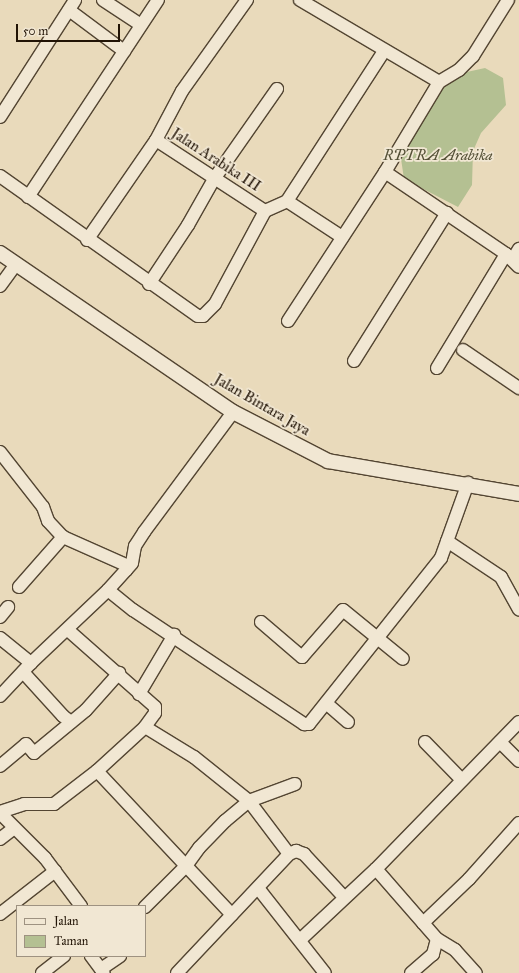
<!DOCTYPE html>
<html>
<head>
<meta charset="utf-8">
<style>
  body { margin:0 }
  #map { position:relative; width:519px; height:973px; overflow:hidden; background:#e9dabb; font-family:"IM FELL Great Primer",serif }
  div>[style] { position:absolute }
  .green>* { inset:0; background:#b4c092 }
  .roads { filter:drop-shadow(1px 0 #534532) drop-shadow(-1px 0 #534532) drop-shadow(0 1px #534532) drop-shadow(0 -1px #534532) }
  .minor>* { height:12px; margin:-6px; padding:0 6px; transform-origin:6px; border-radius:6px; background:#f1e7d3 }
  .tertiary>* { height:14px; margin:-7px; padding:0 7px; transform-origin:7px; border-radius:7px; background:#f1e7d3 }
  span { translate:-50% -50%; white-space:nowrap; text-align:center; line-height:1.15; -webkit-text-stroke:3.5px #f1e7d3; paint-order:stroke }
  .park-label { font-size:15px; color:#545036; font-style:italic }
  .street-label { font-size:15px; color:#211305 }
  .legend { position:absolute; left:16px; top:905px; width:130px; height:52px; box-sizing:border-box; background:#f1e7d3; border:1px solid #9e9281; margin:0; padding:5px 7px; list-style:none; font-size:12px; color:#211305 }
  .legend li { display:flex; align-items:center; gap:8px; height:20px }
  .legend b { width:20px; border:1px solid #9e9281 }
  .scale { position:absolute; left:16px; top:24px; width:104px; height:18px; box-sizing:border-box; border:2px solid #211305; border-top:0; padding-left:5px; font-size:12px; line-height:14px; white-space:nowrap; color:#211305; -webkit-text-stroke:3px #f1e7d3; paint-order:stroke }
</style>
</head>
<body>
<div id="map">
  <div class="green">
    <i style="clip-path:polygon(485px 68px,503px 78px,506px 105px,481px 133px,473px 151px,472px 185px,458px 207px,404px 179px,400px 152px,431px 97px,445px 87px,453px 75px)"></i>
  </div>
  <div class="roads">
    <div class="minor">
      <i style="left:103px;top:0;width:45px;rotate:33.3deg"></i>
      <i style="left:300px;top:0;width:161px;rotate:30.5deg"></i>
      <i style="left:69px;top:10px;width:69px;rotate:36.7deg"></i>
      <i style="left:0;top:117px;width:139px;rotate:-57.3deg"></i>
      <i style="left:156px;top:140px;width:130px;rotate:33.1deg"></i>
      <i style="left:385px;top:172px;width:146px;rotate:34.1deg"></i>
      <i style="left:506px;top:254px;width:18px;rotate:45deg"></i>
      <i style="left:0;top:176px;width:242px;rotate:35.3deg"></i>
      <i style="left:198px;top:316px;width:5px"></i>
      <i style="left:203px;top:316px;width:17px;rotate:-45deg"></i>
      <i style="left:215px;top:304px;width:106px;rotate:-61.7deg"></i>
      <i style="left:28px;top:197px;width:236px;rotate:-56.6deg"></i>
      <i style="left:287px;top:201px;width:179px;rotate:-57.1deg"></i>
      <i style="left:287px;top:201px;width:66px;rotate:33.2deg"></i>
      <i style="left:265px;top:211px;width:24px;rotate:-24deg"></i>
      <i style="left:87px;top:240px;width:121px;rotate:-55.4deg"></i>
      <i style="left:156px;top:140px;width:55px;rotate:-62deg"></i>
      <i style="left:182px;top:91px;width:112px;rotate:-54.5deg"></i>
      <i style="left:513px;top:259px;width:12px;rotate:-59deg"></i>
      <i style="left:149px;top:284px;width:71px;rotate:-56.5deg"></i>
      <i style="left:188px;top:225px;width:53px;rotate:-60.5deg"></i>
      <i style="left:214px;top:179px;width:110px;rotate:-55deg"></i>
      <i style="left:0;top:286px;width:27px;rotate:-54deg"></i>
      <i style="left:288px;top:321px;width:178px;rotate:-56.9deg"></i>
      <i style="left:385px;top:172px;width:105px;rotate:-59deg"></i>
      <i style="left:439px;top:82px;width:23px;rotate:-31deg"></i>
      <i style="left:459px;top:70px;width:20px;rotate:-45deg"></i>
      <i style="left:473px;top:56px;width:66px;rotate:-58deg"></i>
      <i style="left:463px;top:350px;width:68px;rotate:34.2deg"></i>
      <i style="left:354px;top:361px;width:175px;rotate:-57.9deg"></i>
      <i style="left:437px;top:368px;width:133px;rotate:-58.8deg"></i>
      <i style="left:0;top:452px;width:70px;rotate:52deg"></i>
      <i style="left:43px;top:507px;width:15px;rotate:70deg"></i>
      <i style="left:48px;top:521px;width:22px;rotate:47deg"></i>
      <i style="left:63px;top:537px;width:69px;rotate:24deg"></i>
      <i style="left:126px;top:565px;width:5px;rotate:90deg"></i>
      <i style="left:126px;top:570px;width:27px;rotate:132deg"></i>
      <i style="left:447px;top:541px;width:65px;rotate:33.7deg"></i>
      <i style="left:501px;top:577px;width:37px;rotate:61deg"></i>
      <i style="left:126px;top:570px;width:9px;rotate:-49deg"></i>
      <i style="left:132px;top:563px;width:17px;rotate:-80deg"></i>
      <i style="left:135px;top:546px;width:17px;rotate:-57deg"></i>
      <i style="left:144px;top:532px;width:149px;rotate:-53.4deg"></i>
      <i style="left:19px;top:587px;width:67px;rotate:-48.7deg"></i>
      <i style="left:0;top:617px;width:13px;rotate:-51deg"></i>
      <i style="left:261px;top:622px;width:54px;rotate:40.5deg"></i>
      <i style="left:302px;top:657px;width:62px;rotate:-48.9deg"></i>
      <i style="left:343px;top:610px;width:77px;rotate:39.2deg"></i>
      <i style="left:68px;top:630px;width:116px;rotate:41.5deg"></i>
      <i style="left:155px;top:707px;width:6px;rotate:90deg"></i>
      <i style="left:155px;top:713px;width:17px;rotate:126deg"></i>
      <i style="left:0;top:638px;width:40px;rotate:39deg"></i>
      <i style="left:23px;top:672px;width:59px;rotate:47.7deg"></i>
      <i style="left:63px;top:716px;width:10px;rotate:37deg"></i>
      <i style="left:139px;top:694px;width:69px;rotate:-59.3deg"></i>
      <i style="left:0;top:696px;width:45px;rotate:-46.8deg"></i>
      <i style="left:31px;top:663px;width:106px;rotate:-43.5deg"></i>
      <i style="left:108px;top:590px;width:32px;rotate:39deg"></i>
      <i style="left:133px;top:610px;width:206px;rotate:33.7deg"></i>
      <i style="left:304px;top:724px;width:5px"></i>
      <i style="left:309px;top:724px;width:212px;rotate:-51.5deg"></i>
      <i style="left:441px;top:558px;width:80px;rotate:-70.2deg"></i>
      <i style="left:326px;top:703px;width:29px;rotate:41deg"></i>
      <i style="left:425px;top:742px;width:53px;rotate:45.8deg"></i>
      <i style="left:500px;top:742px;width:27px;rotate:45deg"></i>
      <i style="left:0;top:766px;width:34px;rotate:-40deg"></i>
      <i style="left:26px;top:744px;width:12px;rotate:48deg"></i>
      <i style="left:34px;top:753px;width:67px;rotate:-39.6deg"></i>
      <i style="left:86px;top:710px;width:50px;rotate:-48.3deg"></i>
      <i style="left:97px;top:771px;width:197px;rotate:46.8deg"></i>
      <i style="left:0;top:812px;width:25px;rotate:-18deg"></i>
      <i style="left:24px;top:804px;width:30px"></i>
      <i style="left:54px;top:804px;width:54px;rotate:-37.5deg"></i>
      <i style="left:97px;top:771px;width:65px;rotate:-42.5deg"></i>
      <i style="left:145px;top:727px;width:57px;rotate:31.5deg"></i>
      <i style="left:194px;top:757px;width:70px;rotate:38.7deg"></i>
      <i style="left:249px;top:801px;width:31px;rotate:140deg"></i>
      <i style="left:225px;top:821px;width:37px;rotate:134deg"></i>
      <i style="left:199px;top:848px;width:24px;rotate:126deg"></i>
      <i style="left:185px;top:867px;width:57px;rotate:135deg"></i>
      <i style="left:0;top:813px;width:64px;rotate:45deg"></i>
      <i style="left:45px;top:858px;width:60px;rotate:53.1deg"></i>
      <i style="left:0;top:839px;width:18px;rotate:-38deg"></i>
      <i style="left:289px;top:854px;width:66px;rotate:-127deg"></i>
      <i style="left:249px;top:801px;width:49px;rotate:-20.3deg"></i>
      <i style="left:376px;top:869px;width:93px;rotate:48.9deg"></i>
      <i style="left:437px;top:939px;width:16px;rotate:105deg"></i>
      <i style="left:433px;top:954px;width:29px;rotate:139deg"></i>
      <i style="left:258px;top:888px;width:108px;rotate:51.8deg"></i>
      <i style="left:0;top:914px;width:70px;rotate:-38deg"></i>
      <i style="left:423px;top:923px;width:64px;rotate:-43.7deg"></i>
      <i style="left:469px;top:879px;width:75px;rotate:-48.2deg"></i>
      <i style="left:437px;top:939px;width:21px;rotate:31deg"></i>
      <i style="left:455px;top:950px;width:31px;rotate:48deg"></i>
      <i style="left:300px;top:940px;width:104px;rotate:-43.1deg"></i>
      <i style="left:376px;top:869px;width:205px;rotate:-45.8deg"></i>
      <i style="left:91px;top:956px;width:21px;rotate:53deg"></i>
      <i style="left:101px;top:969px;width:23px;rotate:-34deg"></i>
      <i style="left:42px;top:973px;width:28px;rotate:-38deg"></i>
      <i style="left:177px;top:973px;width:163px;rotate:-46.7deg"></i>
      <i style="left:289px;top:854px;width:8px;rotate:-23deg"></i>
      <i style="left:296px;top:851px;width:9px;rotate:21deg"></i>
      <i style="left:304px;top:854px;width:59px;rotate:47.1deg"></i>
    </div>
    <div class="tertiary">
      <i style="left:0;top:253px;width:282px;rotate:34.3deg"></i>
      <i style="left:233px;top:412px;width:107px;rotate:27.3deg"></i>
      <i style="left:328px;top:461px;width:194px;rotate:9.8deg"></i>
    </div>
  </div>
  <div class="park-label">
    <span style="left:438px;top:156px">RPTRA Arabika</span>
  </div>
  <div class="street-label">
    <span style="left:216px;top:160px;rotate:33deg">Jalan Arabika III</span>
    <span style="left:262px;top:405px;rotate:30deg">Jalan Bintara Jaya</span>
  </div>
  <ul class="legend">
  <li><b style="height:5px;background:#f1e7d3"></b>Jalan</li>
  <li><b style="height:11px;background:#b4c092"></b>Taman</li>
  </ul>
  <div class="scale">50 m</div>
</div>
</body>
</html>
